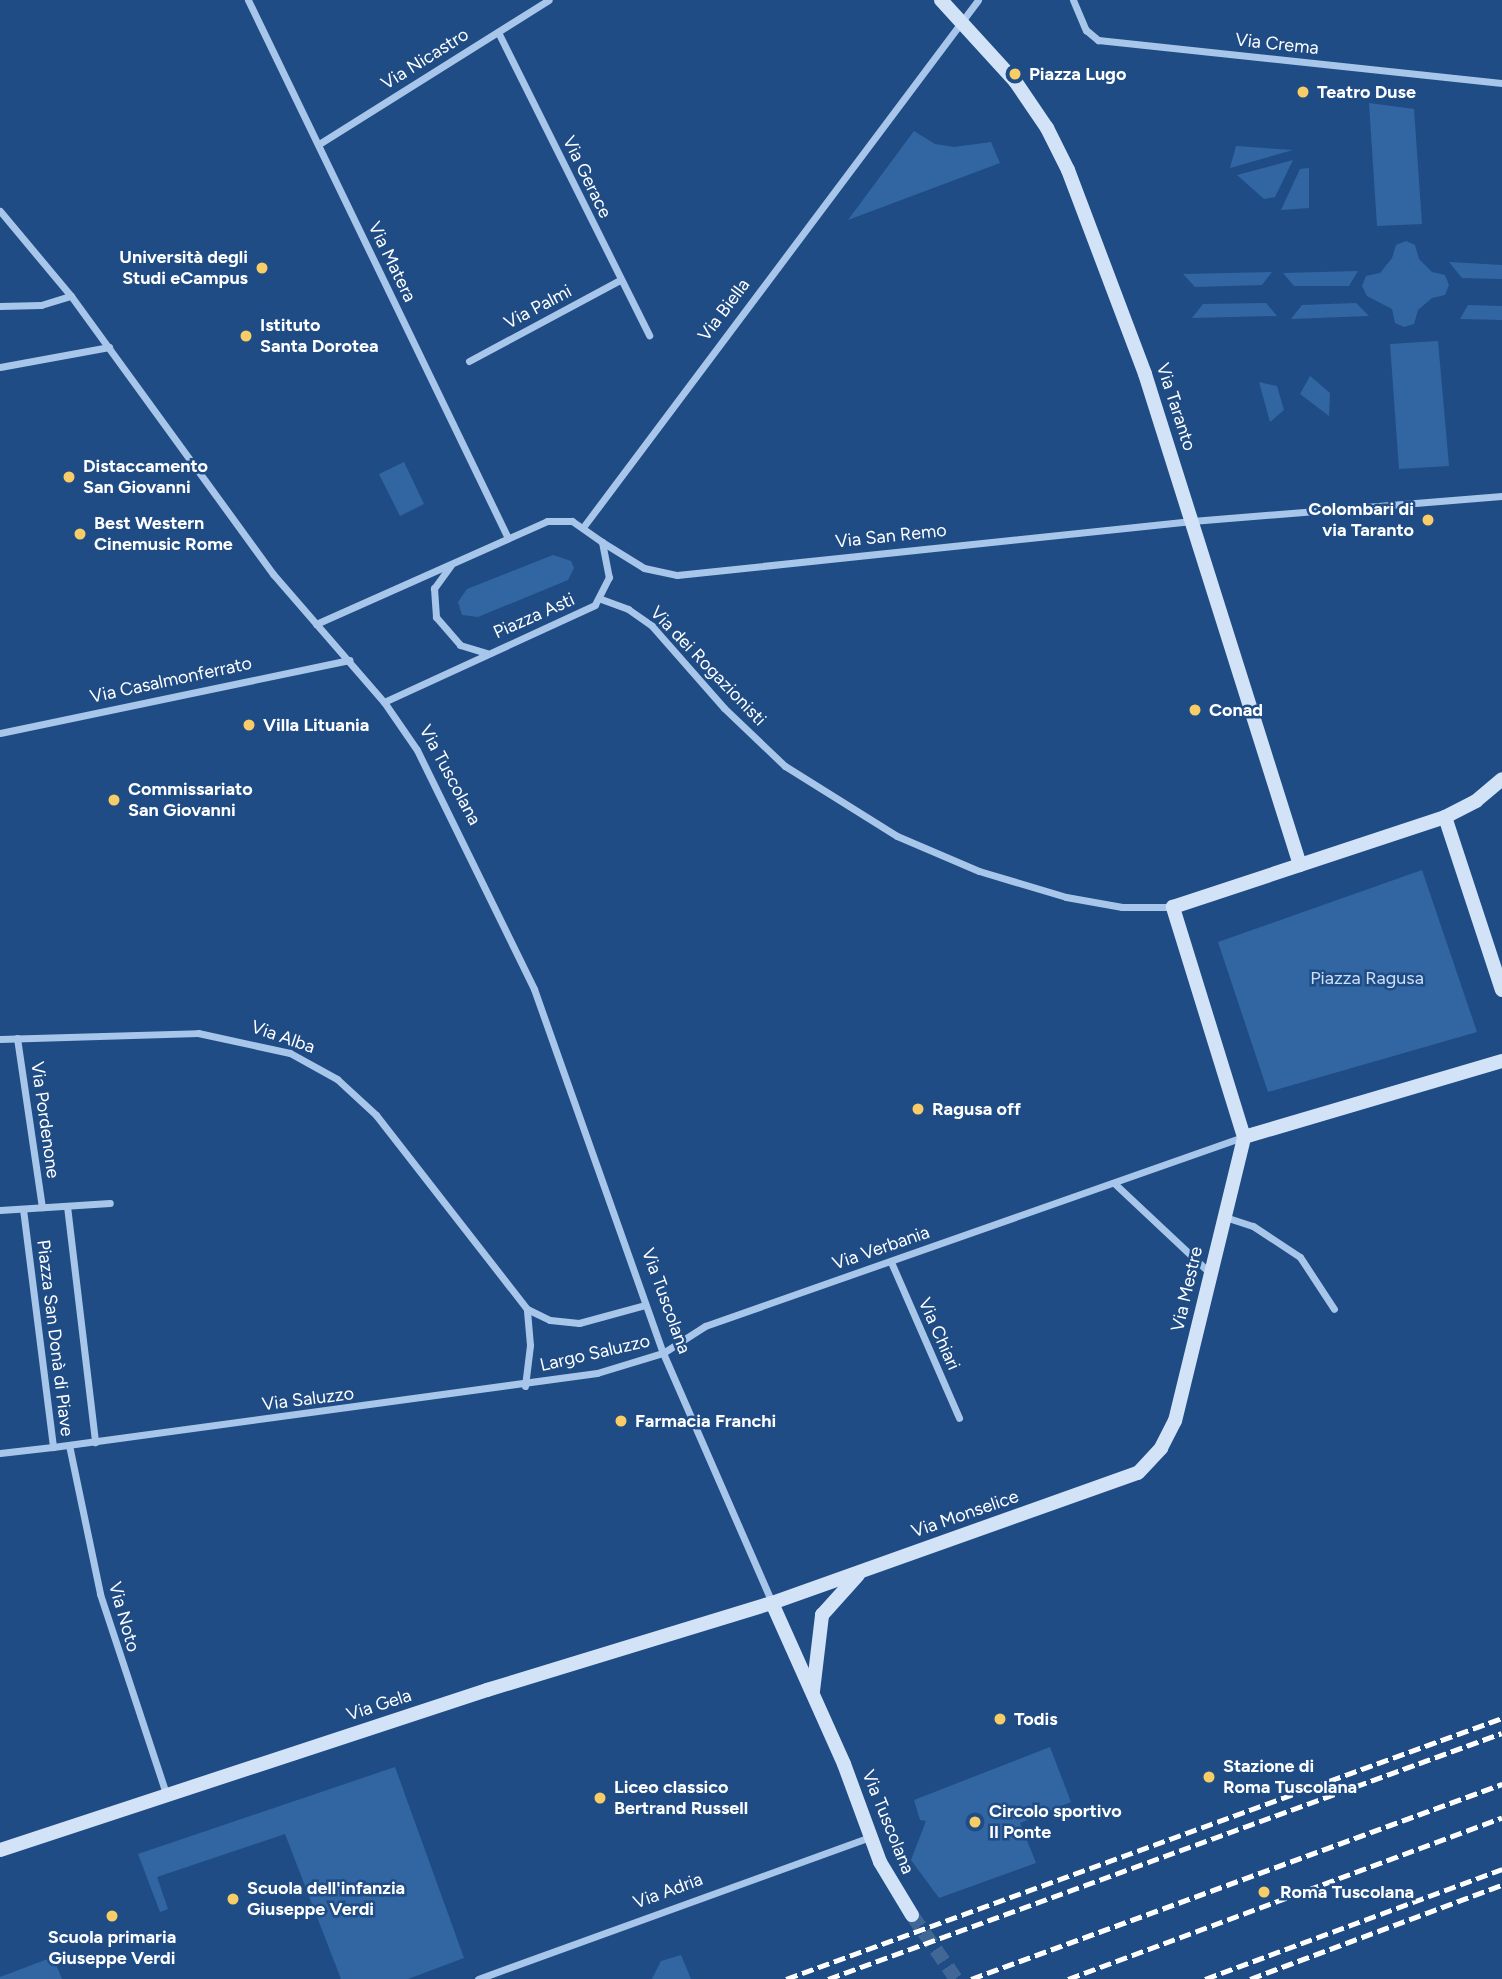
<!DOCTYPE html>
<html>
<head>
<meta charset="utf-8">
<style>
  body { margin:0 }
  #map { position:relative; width:1502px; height:1979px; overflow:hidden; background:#1f4c85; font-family:Figtree,sans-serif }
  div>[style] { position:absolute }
  .green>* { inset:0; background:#3266a3 }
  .secondary-tunnel>* { height:14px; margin-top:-7px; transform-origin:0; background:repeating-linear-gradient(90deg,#416797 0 14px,transparent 0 21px) }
  .street>* { height:7px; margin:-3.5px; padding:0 3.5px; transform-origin:3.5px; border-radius:3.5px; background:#a7c6ea }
  .secondary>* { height:14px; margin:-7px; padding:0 7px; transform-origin:7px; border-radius:7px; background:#d2e3f8 }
  .rail>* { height:5px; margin-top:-2.5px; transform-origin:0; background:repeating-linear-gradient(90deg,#fff 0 12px,transparent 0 17px) }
  .dots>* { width:19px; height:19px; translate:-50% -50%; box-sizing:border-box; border:4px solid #1f4c85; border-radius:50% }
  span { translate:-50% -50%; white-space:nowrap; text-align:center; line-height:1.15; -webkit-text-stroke:5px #1f4c85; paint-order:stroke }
  .street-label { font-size:18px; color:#fff }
  .poi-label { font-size:18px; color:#fff; font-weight:700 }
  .left { translate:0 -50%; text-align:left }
  .right { translate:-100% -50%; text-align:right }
  .park-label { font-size:18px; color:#cce0f7 }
</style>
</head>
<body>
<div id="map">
  <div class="green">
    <i style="clip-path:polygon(1369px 103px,1414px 109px,1422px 224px,1377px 226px)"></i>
    <i style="clip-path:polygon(914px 131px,935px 144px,954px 147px,991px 142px,1000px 163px,848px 220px)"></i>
    <i style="clip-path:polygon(1236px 146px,1293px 150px,1230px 168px)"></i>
    <i style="clip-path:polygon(1293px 160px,1275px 197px,1264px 199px,1237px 175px)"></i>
    <i style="clip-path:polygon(1309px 168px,1309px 208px,1281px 210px,1300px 169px)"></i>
    <i style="clip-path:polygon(1406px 241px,1415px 245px,1419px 259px,1432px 272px,1445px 275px,1449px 285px,1445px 295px,1432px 298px,1418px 310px,1414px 324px,1404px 327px,1395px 323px,1392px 309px,1367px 296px,1362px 286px,1366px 276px,1380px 273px,1392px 258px,1396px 245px)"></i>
    <i style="clip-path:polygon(1449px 262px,1502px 265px,1502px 279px,1462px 278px)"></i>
    <i style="clip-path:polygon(1358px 271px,1349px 286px,1294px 286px,1283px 273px)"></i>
    <i style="clip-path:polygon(1272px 272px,1262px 285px,1195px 287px,1183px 274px)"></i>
    <i style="clip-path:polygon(1266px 303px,1277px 316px,1192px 318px,1203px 304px)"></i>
    <i style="clip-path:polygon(1356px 303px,1369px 316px,1291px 319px,1302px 305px)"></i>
    <i style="clip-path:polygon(1468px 305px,1502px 306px,1502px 320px,1460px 319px)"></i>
    <i style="clip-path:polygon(1438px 341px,1449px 466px,1399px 469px,1390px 344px)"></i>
    <i style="clip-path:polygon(1310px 376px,1330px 393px,1329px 416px,1300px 394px)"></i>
    <i style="clip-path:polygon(1259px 382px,1277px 386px,1284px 410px,1270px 422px)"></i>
    <i style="clip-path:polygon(404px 462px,424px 504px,400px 516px,379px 474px)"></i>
    <i style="clip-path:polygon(553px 555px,571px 561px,574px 568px,568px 580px,478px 617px,462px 615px,458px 602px,467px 589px)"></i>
    <i style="clip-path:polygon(1422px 870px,1477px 1032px,1268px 1092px,1218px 942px)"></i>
    <i style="clip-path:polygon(1050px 1747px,1071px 1802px,1020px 1823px,1036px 1863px,939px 1898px,911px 1860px,926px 1821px,920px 1820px,914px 1800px)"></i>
    <i style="clip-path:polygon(395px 1767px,464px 1958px,408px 1979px,341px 1979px,285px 1834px,157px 1877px,168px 1909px,160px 1912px,138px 1854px)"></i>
    <i style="clip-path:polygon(681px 1955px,691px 1979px,652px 1979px,661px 1961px)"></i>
    <i style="clip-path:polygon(53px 1957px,62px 1979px,0 1979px,0 1977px)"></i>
  </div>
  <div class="secondary-tunnel">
    <i style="left:912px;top:1915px;width:78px;rotate:55.5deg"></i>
  </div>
  <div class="street">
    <i style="left:248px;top:0;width:598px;rotate:64.21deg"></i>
    <i style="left:1073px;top:0;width:33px;rotate:67deg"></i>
    <i style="left:1086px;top:30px;width:16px;rotate:40deg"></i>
    <i style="left:1098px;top:40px;width:406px;rotate:6.1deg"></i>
    <i style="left:498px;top:32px;width:339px;rotate:63.5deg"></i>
    <i style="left:319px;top:144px;width:271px;rotate:-32.1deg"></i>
    <i style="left:0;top:211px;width:111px;rotate:50.1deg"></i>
    <i style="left:71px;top:296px;width:344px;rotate:54deg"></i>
    <i style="left:273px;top:574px;width:169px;rotate:49.1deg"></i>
    <i style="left:384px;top:702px;width:58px;rotate:55.5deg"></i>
    <i style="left:417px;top:750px;width:266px;rotate:63.9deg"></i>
    <i style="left:534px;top:989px;width:386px;rotate:70.5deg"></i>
    <i style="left:663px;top:1353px;width:273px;rotate:66.4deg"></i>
    <i style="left:0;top:306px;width:41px;rotate:-1.4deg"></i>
    <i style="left:41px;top:305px;width:31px;rotate:-17deg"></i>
    <i style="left:469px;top:361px;width:171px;rotate:-28.2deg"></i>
    <i style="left:0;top:367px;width:111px;rotate:-10.4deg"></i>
    <i style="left:584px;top:526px;width:657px;rotate:-53.16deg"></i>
    <i style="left:602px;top:542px;width:49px;rotate:31.8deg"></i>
    <i style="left:644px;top:568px;width:34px;rotate:12deg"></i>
    <i style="left:677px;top:575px;width:518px;rotate:-5.99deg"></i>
    <i style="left:1192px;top:521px;width:311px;rotate:-4.6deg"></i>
    <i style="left:451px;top:565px;width:29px;rotate:126deg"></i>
    <i style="left:434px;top:588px;width:29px;rotate:86deg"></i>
    <i style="left:436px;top:617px;width:37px;rotate:49deg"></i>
    <i style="left:460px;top:645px;width:28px;rotate:17deg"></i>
    <i style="left:601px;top:599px;width:29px;rotate:20deg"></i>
    <i style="left:628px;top:609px;width:29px;rotate:35deg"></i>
    <i style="left:652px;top:626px;width:109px;rotate:48.7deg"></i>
    <i style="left:724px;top:708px;width:84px;rotate:43.6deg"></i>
    <i style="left:785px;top:766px;width:132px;rotate:32deg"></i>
    <i style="left:897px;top:836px;width:89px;rotate:23.1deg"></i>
    <i style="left:979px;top:871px;width:91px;rotate:16.6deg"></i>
    <i style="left:1066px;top:897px;width:57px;rotate:10.1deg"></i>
    <i style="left:1122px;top:907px;width:51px"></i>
    <i style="left:316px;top:624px;width:253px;rotate:-24deg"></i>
    <i style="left:547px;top:521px;width:25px"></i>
    <i style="left:572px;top:521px;width:37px;rotate:35deg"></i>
    <i style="left:602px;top:542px;width:36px;rotate:79deg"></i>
    <i style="left:609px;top:577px;width:31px;rotate:117deg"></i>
    <i style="left:595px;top:605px;width:232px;rotate:155.3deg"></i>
    <i style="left:0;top:733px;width:357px;rotate:-11.8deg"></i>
    <i style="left:17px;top:1038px;width:171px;rotate:81.6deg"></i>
    <i style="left:0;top:1039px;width:198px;rotate:-1.7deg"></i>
    <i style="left:198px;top:1033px;width:94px;rotate:12.3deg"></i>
    <i style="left:290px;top:1053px;width:54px;rotate:29deg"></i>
    <i style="left:337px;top:1079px;width:53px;rotate:42.7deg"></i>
    <i style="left:376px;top:1115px;width:246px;rotate:52.1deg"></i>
    <i style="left:527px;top:1309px;width:25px;rotate:26deg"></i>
    <i style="left:550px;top:1320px;width:29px;rotate:6deg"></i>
    <i style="left:579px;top:1323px;width:68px;rotate:-15.3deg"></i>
    <i style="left:1114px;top:1183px;width:132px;rotate:43.2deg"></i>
    <i style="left:67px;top:1206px;width:238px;rotate:83.2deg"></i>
    <i style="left:23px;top:1209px;width:240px;rotate:82.8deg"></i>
    <i style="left:53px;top:1447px;width:549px;rotate:-7.75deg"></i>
    <i style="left:597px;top:1373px;width:69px;rotate:-16.9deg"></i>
    <i style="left:663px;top:1353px;width:50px;rotate:-32.7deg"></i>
    <i style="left:705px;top:1326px;width:570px;rotate:-19.36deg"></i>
    <i style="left:0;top:1210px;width:110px;rotate:-3.6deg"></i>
    <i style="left:1225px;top:1217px;width:29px;rotate:18deg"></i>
    <i style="left:1253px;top:1226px;width:56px;rotate:33.4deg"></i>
    <i style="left:1300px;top:1257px;width:62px;rotate:56.8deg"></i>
    <i style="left:891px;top:1262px;width:170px;rotate:66.4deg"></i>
    <i style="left:525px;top:1386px;width:41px;rotate:-83deg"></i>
    <i style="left:530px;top:1345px;width:36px;rotate:-95deg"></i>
    <i style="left:69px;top:1445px;width:152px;rotate:78.2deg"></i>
    <i style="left:100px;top:1594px;width:210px;rotate:71.7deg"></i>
    <i style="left:0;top:1453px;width:53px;rotate:-6.5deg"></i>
    <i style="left:478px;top:1979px;width:417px;rotate:-19.9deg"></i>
  </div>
  <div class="secondary">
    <i style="left:941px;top:0;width:110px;rotate:47.6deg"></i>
    <i style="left:1015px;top:81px;width:57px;rotate:55.8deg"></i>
    <i style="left:1047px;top:128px;width:47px;rotate:63.4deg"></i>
    <i style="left:1068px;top:170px;width:218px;rotate:69.3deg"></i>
    <i style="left:1145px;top:374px;width:515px;rotate:72.48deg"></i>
    <i style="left:1445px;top:817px;width:182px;rotate:71.8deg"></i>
    <i style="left:1244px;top:1137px;width:241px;rotate:-107.2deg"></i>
    <i style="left:1173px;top:907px;width:287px;rotate:-18.3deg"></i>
    <i style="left:1445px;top:817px;width:35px;rotate:-27deg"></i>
    <i style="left:1476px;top:801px;width:34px;rotate:-40deg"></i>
    <i style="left:1244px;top:1137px;width:269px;rotate:-16.4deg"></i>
    <i style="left:772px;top:1603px;width:176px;rotate:65.9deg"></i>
    <i style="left:844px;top:1764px;width:104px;rotate:69.8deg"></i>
    <i style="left:880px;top:1862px;width:62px;rotate:58.9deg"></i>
    <i style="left:813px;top:1691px;width:77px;rotate:-83.2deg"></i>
    <i style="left:822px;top:1615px;width:54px;rotate:-48deg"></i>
    <i style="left:0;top:1850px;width:513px;rotate:-18.19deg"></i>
    <i style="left:487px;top:1690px;width:298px;rotate:-17deg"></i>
    <i style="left:772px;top:1603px;width:388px;rotate:-19.6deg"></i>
    <i style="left:1138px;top:1473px;width:34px;rotate:-47deg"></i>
    <i style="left:1161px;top:1448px;width:30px;rotate:-63deg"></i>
    <i style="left:1175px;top:1421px;width:292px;rotate:-76.3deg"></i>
  </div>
  <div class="rail">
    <i style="left:786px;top:1979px;width:762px;rotate:-20.03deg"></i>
    <i style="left:828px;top:1979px;width:717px;rotate:-20.05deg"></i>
    <i style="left:971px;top:1979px;width:566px;rotate:-20.16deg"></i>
    <i style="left:1068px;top:1979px;width:463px;rotate:-20.4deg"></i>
    <i style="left:1205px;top:1979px;width:317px;rotate:-20.3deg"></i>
    <i style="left:1250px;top:1979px;width:269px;rotate:-20.5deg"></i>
  </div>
  <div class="dots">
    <i style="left:1015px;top:74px;background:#f8cd67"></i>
    <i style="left:1303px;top:92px;background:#f8cd67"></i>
    <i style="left:262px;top:268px;background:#f8cd67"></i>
    <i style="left:246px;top:336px;background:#f8cd67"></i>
    <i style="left:69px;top:477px;background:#f8cd67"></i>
    <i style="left:1428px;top:520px;background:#f8cd67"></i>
    <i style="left:80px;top:534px;background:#f8cd67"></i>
    <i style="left:1195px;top:710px;background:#f8cd67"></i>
    <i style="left:249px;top:725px;background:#f8cd67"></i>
    <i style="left:114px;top:800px;background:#f8cd67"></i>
    <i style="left:918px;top:1109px;background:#f8cd67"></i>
    <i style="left:621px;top:1421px;background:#f8cd67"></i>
    <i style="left:1000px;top:1719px;background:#f8cd67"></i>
    <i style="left:1209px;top:1777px;background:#f8cd67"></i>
    <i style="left:600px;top:1798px;background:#f8cd67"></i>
    <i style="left:975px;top:1822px;background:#f8cd67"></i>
    <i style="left:1264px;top:1892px;background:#f8cd67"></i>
    <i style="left:233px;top:1899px;background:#f8cd67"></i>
    <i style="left:112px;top:1916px;background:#f8cd67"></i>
  </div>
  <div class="street-label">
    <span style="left:1277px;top:44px;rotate:6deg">Via Crema</span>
    <span style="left:425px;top:59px;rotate:-32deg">Via Nicastro</span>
    <span style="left:587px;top:177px;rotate:64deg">Via Gerace</span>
    <span style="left:392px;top:262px;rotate:64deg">Via Matera</span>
    <span style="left:538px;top:307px;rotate:-28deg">Via Palmi</span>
    <span style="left:724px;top:310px;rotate:-53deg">Via Biella</span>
    <span style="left:1176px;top:407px;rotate:72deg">Via Taranto</span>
    <span style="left:891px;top:536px;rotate:-6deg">Via San Remo</span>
    <span style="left:534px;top:616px;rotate:-24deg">Piazza Asti</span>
    <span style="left:708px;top:666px;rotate:46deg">Via dei Rogazionisti</span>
    <span style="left:171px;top:680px;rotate:-12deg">Via Casalmonferrato</span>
    <span style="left:450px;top:775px;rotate:62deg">Via Tuscolana</span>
    <span style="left:283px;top:1037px;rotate:19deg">Via Alba</span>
    <span style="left:45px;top:1120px;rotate:82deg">Via Pordenone</span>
    <span style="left:881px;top:1248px;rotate:-19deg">Via Verbania</span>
    <span style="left:1187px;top:1289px;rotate:-77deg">Via Mestre</span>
    <span style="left:666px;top:1301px;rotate:70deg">Via Tuscolana</span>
    <span style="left:939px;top:1334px;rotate:66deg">Via Chiari</span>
    <span style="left:55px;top:1338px;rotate:83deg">Piazza San Donà di Piave</span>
    <span style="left:595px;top:1353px;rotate:-13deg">Largo Saluzzo</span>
    <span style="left:308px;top:1399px;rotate:-7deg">Via Saluzzo</span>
    <span style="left:965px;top:1514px;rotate:-19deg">Via Monselice</span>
    <span style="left:124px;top:1617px;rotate:74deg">Via Noto</span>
    <span style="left:379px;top:1705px;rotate:-18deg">Via Gela</span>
    <span style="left:888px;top:1822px;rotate:68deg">Via Tuscolana</span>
    <span style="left:668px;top:1891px;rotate:-20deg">Via Adria</span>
  </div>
  <div class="poi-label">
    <span class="left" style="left:1029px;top:74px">Piazza Lugo</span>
    <span class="left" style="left:1317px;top:92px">Teatro Duse</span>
    <span class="right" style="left:248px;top:268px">Università degli<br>Studi eCampus</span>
    <span class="left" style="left:260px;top:336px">Istituto<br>Santa Dorotea</span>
    <span class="left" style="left:83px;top:477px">Distaccamento<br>San Giovanni</span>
    <span class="right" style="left:1414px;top:520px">Colombari di<br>via Taranto</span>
    <span class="left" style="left:94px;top:534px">Best Western<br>Cinemusic Rome</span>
    <span class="left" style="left:1209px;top:710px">Conad</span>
    <span class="left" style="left:263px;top:725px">Villa Lituania</span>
    <span class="left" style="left:128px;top:800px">Commissariato<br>San Giovanni</span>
    <span class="left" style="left:932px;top:1109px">Ragusa off</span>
    <span class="left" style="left:635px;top:1421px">Farmacia Franchi</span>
    <span class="left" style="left:1014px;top:1719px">Todis</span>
    <span class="left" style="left:1223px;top:1777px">Stazione di<br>Roma Tuscolana</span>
    <span class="left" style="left:614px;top:1798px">Liceo classico<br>Bertrand Russell</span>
    <span class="left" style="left:989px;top:1822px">Circolo sportivo<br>Il Ponte</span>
    <span class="left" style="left:247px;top:1899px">Scuola dell'infanzia<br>Giuseppe Verdi</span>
    <span class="left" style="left:1280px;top:1892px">Roma Tuscolana</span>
    <span style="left:112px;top:1948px">Scuola primaria<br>Giuseppe Verdi</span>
  </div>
  <div class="park-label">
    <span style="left:1367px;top:978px">Piazza Ragusa</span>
  </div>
</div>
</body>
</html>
